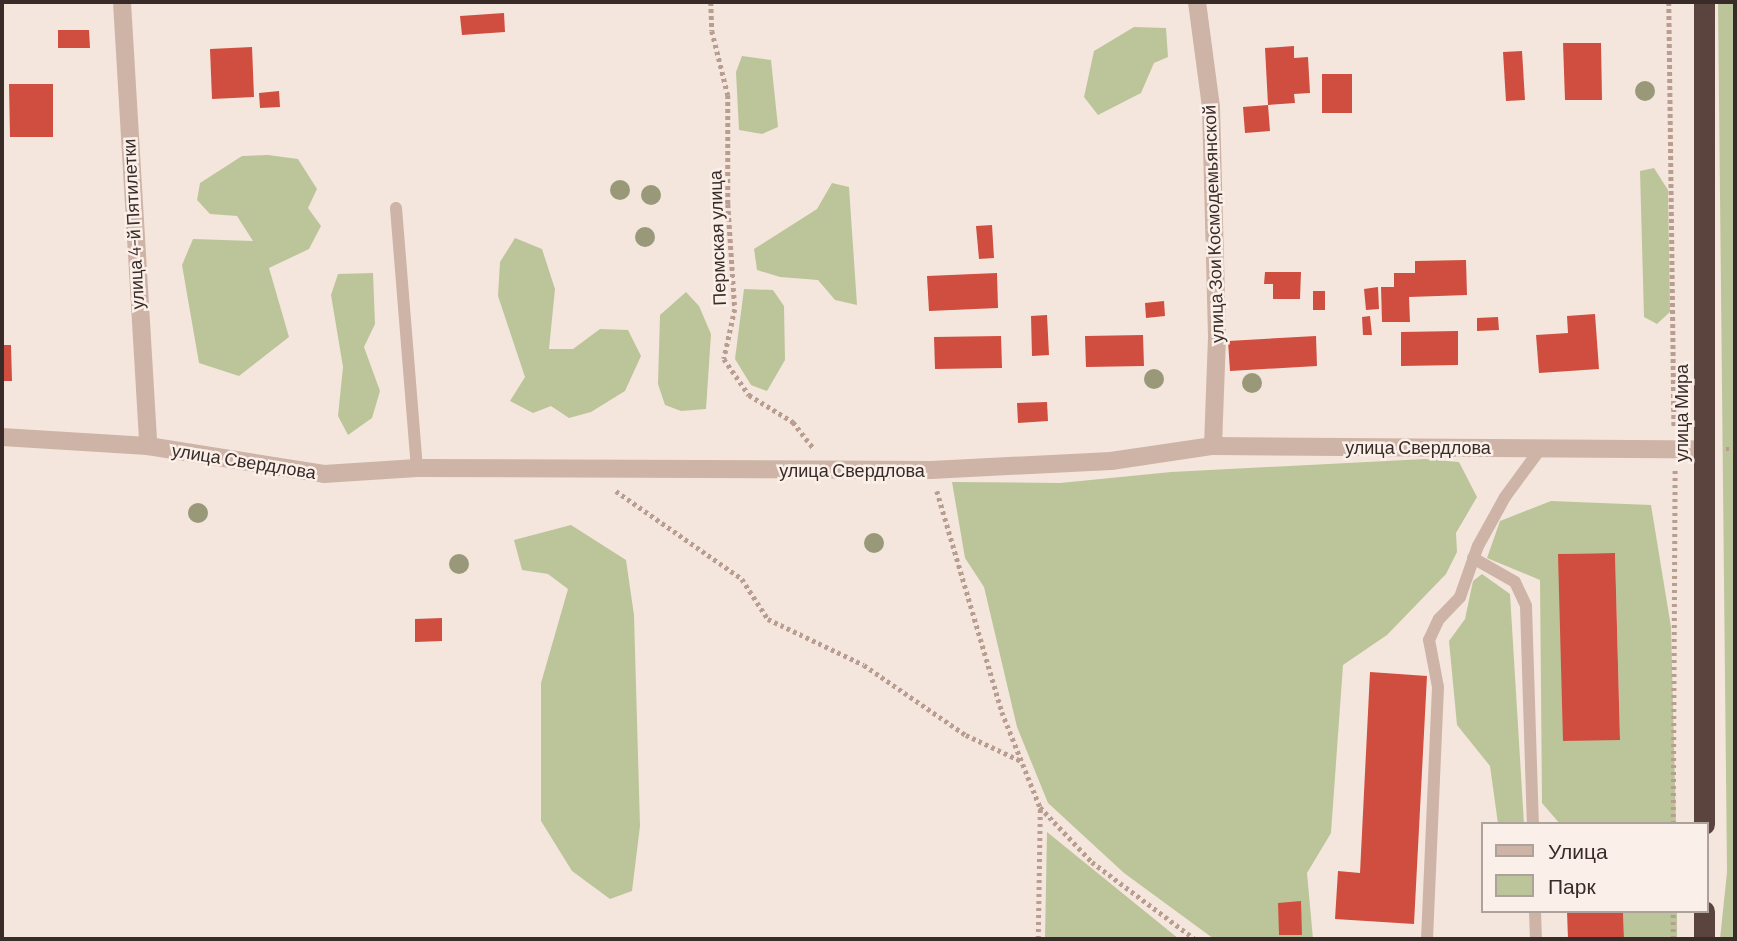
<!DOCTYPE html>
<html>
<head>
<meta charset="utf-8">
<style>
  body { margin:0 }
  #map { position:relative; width:1737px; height:941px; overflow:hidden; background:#f4e6dc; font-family:Barlow,sans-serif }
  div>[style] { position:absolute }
  .green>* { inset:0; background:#bcc59a }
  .building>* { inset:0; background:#d04e3f }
  .path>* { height:4.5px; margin-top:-2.25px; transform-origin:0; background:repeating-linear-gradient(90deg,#ba9d91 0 3.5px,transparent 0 7px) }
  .lane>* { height:12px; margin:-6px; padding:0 6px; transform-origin:6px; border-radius:6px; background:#ceb3a7 }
  .street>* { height:18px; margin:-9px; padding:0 9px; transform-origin:9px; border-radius:9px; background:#ceb3a7 }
  .highway>* { height:21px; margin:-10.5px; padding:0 10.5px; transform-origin:10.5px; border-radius:10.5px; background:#5b433e }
  .trees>* { width:20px; height:20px; margin:-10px; border-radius:50%; background:#99997a }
  span { translate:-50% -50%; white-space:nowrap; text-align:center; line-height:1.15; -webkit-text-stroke:5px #fbf0e9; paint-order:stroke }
  .street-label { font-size:18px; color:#392b28 }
  .frame { position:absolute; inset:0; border:4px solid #392b28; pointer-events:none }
  .legend { position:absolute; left:1481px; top:822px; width:228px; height:91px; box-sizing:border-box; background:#fbf0e9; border:2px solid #ada19c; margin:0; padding:9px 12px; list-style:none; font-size:21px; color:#392b28 }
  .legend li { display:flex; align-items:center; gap:14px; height:35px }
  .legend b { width:35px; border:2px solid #ada19c }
</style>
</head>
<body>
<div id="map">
  <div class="green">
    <i style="clip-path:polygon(1718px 2px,1735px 2px,1735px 939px,1720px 939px,1727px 872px)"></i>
    <i style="clip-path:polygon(1134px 27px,1166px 28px,1168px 57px,1154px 63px,1141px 93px,1098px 115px,1084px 97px,1094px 51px)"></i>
    <i style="clip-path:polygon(742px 56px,771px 60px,778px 127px,762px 134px,739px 130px,736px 72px)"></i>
    <i style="clip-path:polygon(268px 155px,298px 159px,317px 189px,308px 208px,321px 226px,309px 249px,269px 268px,289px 337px,239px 376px,199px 363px,182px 265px,193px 239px,253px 241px,237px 216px,210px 214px,197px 200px,200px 183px,242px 156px)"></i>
    <i style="clip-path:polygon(1654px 168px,1668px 190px,1670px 312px,1657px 324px,1644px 317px,1640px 171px)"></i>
    <i style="clip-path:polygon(832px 183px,849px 187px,857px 305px,835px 300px,818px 280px,780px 277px,757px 270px,754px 249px,817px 209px)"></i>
    <i style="clip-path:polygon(515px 238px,542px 249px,555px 289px,549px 349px,573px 349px,600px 329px,628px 330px,641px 356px,625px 391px,591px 412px,569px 418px,551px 406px,533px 413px,510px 401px,525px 377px,498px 296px,500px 262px)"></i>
    <i style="clip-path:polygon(373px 273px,375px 324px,364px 347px,380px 391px,372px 418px,348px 435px,338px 416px,343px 367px,331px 295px,338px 274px)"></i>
    <i style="clip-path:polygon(744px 289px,773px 290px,784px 306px,785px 360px,767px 391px,751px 385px,735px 359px)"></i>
    <i style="clip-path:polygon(686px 292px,699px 306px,711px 334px,706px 409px,681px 411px,665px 405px,658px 384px,660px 315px)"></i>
    <i style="clip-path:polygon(1425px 459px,1459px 462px,1477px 497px,1456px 533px,1457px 552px,1446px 574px,1387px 635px,1343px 665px,1331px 833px,1307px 873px,1313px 939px,1214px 939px,1124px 873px,1048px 803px,1017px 727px,984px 587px,965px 558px,952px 482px,1060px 483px,1171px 472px)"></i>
    <i style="clip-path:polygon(evenodd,1551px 501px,1651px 505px,1671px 627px,1676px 824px,1560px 824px,1542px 803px,1540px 580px,1487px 558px,1500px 521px,1551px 501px,1615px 553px,1620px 739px,1558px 554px,1615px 553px)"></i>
    <i style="clip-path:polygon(571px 525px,626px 560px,634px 615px,640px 826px,632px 891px,610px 899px,572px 871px,541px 821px,541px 683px,568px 589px,548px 574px,522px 570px,514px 540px)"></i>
    <i style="clip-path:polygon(1482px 574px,1510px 594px,1524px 824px,1498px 824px,1490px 766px,1457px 725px,1449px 641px,1465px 619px,1473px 581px)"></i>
    <i style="clip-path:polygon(1047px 832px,1179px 939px,1045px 939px)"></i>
    <i style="clip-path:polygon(1623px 911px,1677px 911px,1677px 939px,1624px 939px)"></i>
  </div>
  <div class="building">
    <i style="clip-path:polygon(504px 13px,505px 32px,462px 35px,460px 16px)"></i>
    <i style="clip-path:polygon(58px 30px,89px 30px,90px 48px,58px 48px)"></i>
    <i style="clip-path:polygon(1563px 43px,1601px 43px,1602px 100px,1565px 100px)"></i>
    <i style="clip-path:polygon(1294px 46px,1294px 58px,1308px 57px,1310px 93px,1294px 94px,1295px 103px,1268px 105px,1270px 131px,1245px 133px,1243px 107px,1268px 105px,1265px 48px)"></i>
    <i style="clip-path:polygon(252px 47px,254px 97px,212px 99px,210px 49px)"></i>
    <i style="clip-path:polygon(1522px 51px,1525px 100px,1506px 101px,1503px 52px)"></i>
    <i style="clip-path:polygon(1322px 74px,1352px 74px,1352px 113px,1322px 113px)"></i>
    <i style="clip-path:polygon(9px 84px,53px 84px,53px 137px,10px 137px)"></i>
    <i style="clip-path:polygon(279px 91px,280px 107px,260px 108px,259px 93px)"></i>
    <i style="clip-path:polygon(992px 225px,994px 258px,979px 259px,976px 226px)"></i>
    <i style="clip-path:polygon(1466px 260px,1467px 295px,1409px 297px,1410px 322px,1382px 322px,1381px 287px,1394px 287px,1394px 273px,1415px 273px,1415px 261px)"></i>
    <i style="clip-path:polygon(1265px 272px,1301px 272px,1300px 299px,1273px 299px,1273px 284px,1264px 284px)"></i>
    <i style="clip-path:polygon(997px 273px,998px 308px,929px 311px,927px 276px)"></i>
    <i style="clip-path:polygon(1378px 287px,1379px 309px,1366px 310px,1364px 289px)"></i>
    <i style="clip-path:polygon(1313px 291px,1325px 291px,1325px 310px,1313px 310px)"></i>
    <i style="clip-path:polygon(1164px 301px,1165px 316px,1146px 318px,1145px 303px)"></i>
    <i style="clip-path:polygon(1595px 314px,1599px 369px,1539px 373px,1536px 335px,1568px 333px,1567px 316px)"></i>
    <i style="clip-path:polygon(1047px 315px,1049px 355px,1032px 356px,1031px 316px)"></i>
    <i style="clip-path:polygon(1370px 316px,1372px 335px,1363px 335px,1362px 317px)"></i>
    <i style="clip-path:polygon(1498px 317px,1499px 330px,1477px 331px,1477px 318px)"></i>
    <i style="clip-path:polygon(1458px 331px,1458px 365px,1401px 366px,1401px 332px)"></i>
    <i style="clip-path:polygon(1143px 335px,1144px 366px,1086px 367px,1085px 336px)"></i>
    <i style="clip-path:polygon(1001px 336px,1002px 368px,935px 369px,934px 337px)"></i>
    <i style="clip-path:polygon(1316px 336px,1317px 366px,1230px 371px,1228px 341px)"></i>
    <i style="clip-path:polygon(2px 345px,11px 345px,12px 381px,2px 381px)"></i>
    <i style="clip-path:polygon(1047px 402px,1048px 421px,1018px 423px,1017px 403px)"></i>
    <i style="clip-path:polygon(1615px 553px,1620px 740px,1563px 741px,1558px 554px)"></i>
    <i style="clip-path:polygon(442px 618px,442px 641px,415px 642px,415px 619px)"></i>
    <i style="clip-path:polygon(1370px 672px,1427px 676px,1414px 924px,1335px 919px,1338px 871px,1360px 873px)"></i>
    <i style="clip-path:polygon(1301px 901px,1302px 935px,1279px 935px,1278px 903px)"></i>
    <i style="clip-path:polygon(1567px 911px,1623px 911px,1624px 939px,1568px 939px)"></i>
  </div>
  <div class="path">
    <i style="left:711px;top:2px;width:29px;rotate:88deg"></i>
    <i style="left:712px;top:31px;width:66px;rotate:76deg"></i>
    <i style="left:728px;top:95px;width:109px;rotate:90deg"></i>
    <i style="left:728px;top:204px;width:105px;rotate:86.2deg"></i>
    <i style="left:735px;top:309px;width:51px;rotate:102.4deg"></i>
    <i style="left:724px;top:359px;width:44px;rotate:55.2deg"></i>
    <i style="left:749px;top:395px;width:52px;rotate:31.5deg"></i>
    <i style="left:793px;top:422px;width:33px;rotate:52deg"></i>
    <i style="left:1669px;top:2px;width:426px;rotate:89.3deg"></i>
    <i style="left:1726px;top:449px;width:9px"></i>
    <i style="left:616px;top:491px;width:154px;rotate:34.9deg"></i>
    <i style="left:742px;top:579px;width:48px;rotate:57deg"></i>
    <i style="left:768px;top:619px;width:106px;rotate:25.6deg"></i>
    <i style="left:864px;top:665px;width:124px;rotate:34.5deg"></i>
    <i style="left:966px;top:735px;width:61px;rotate:25.3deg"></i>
    <i style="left:937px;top:491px;width:230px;rotate:73.6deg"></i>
    <i style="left:1002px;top:712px;width:102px;rotate:68.2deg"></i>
    <i style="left:1040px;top:807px;width:76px;rotate:46.6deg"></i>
    <i style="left:1092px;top:862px;width:129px;rotate:36.8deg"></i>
    <i style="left:1673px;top:824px;width:356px;rotate:-89.7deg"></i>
    <i style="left:1038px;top:939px;width:132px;rotate:-89.1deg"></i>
    <i style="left:1673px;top:939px;width:28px;rotate:-90deg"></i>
  </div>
  <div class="lane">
    <i style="left:396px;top:208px;width:261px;rotate:85.4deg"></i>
    <i style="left:1473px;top:558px;width:48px;rotate:29.7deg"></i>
    <i style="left:1515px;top:582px;width:26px;rotate:65deg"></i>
    <i style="left:1526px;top:606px;width:218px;rotate:88.2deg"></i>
    <i style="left:1535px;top:911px;width:28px;rotate:88deg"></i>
    <i style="left:1427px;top:939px;width:252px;rotate:-87.5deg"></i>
    <i style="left:1438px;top:687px;width:48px;rotate:-100.8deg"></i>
    <i style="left:1429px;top:640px;width:23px;rotate:-65deg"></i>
    <i style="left:1439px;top:619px;width:30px;rotate:-46deg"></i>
    <i style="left:1460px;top:597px;width:54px;rotate:-70.6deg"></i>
    <i style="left:1478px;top:546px;width:56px;rotate:-61.1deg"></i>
    <i style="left:1505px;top:497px;width:61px;rotate:-53.7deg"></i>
  </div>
  <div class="street">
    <i style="left:122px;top:2px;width:445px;rotate:86.6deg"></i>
    <i style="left:1197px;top:2px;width:106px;rotate:82.4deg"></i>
    <i style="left:1211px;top:107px;width:230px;rotate:88.5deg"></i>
    <i style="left:1217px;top:337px;width:109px;rotate:92.1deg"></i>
    <i style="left:2px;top:437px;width:146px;rotate:3.5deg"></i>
    <i style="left:148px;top:446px;width:178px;rotate:9deg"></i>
    <i style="left:324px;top:474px;width:93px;rotate:-3.7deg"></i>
    <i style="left:417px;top:468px;width:514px;rotate:0.22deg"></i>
    <i style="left:931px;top:470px;width:180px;rotate:-2.9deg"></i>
    <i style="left:1111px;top:461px;width:103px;rotate:-8.4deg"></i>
    <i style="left:1213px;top:446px;width:491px;rotate:0.4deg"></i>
  </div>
  <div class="highway">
    <i style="left:1704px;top:824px;width:822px;rotate:-90deg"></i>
    <i style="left:1704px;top:939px;width:28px;rotate:-90deg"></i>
  </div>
  <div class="trees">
    <i style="left:1645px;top:91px"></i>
    <i style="left:620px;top:190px"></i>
    <i style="left:651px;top:195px"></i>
    <i style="left:645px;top:237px"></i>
    <i style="left:1154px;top:379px"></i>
    <i style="left:1252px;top:383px"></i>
    <i style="left:198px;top:513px"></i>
    <i style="left:874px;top:543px"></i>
    <i style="left:459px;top:564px"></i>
  </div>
  <div class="street-label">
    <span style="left:133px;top:224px;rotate:-93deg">улица 4-й Пятилетки</span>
    <span style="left:1213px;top:224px;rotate:-92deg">улица Зои Космодемьянской</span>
    <span style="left:717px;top:238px;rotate:-92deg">Пермская улица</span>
    <span style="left:1681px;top:413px;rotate:-90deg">улица Мира</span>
    <span style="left:1418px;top:447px">улица Свердлова</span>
    <span style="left:244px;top:461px;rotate:9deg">улица Свердлова</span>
    <span style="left:852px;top:470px">улица Свердлова</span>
  </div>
  <div class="frame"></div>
  <ul class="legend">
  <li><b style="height:9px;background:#ceb3a7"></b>Улица</li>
  <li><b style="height:19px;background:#bcc59a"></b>Парк</li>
  </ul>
</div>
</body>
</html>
